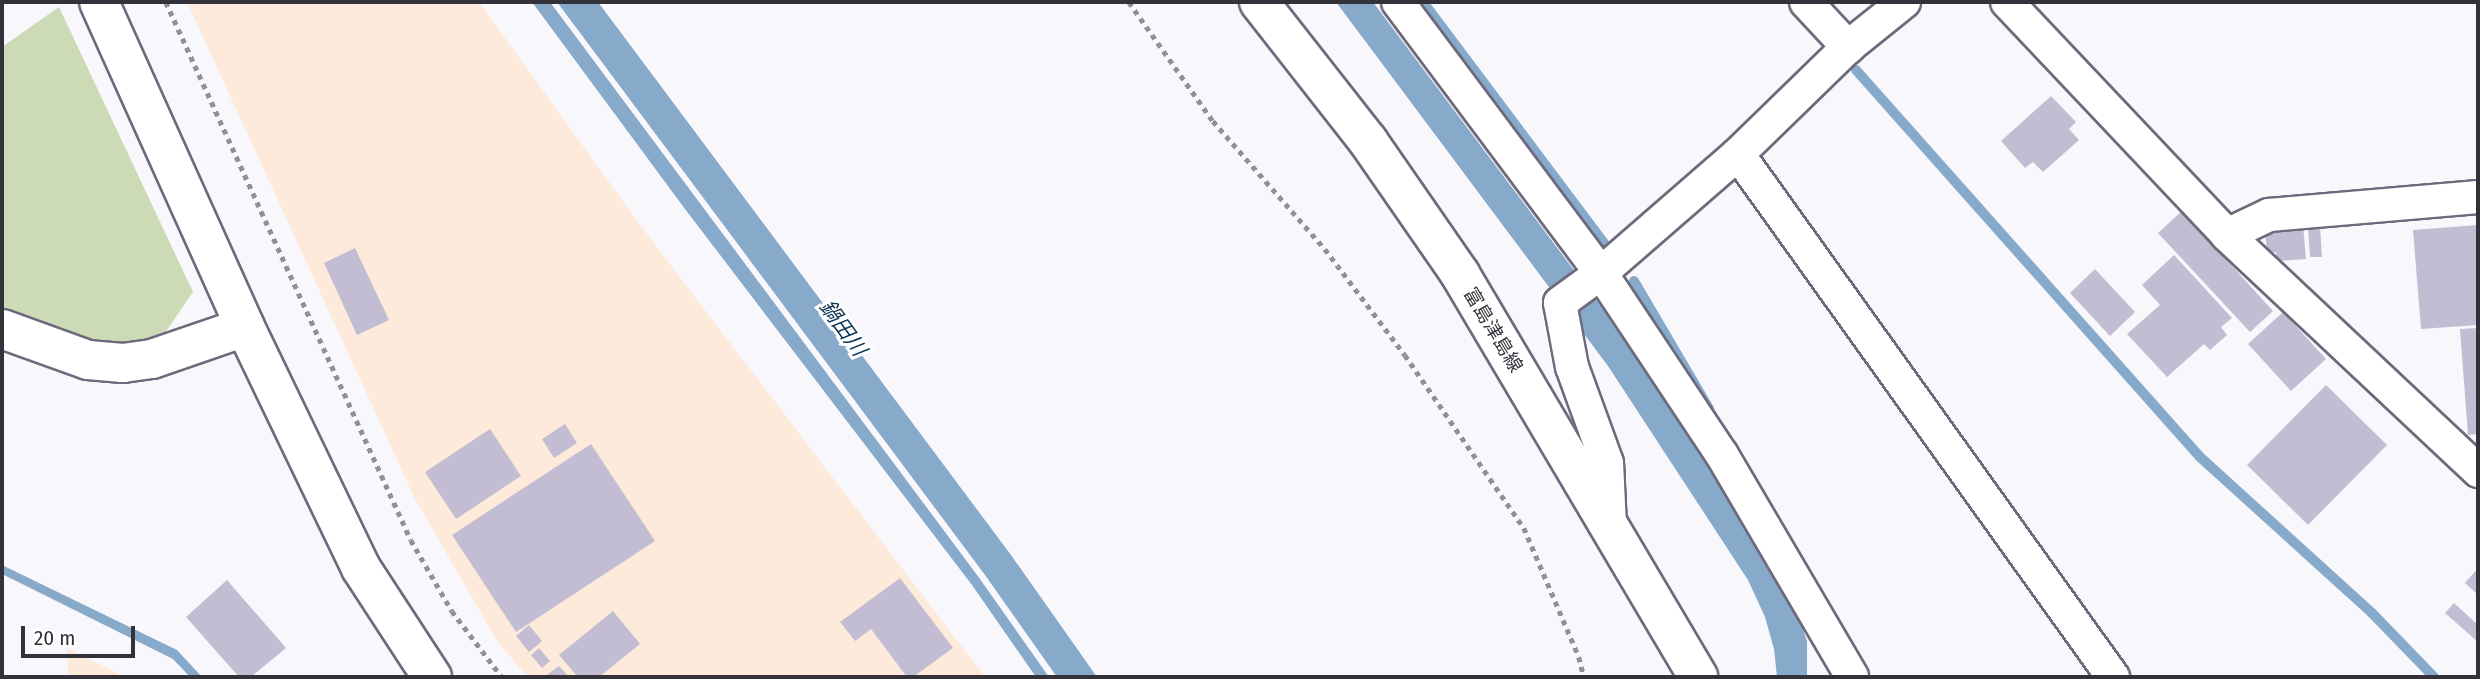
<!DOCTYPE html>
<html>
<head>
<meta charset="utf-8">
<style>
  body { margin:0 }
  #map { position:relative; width:2480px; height:679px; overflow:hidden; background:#f8f7fc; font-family:"Fira Sans Condensed","Noto Sans JP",sans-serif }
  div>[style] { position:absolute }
  .industrial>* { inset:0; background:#fdeada }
  .green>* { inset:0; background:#ccdbb6 }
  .water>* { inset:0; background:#87aacb }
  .stream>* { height:10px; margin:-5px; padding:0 5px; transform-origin:5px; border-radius:5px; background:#87aacb }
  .building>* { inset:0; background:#c2bdd3 }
  .path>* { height:4.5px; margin-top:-2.25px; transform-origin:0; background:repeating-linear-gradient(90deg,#918f97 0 5px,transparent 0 10px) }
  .roads { filter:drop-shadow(2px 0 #6e697d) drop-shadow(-2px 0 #6e697d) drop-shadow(0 2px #6e697d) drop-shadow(0 -2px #6e697d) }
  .street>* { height:32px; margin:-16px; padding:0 16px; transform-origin:16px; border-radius:16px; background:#fff }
  .secondary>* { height:38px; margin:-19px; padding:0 19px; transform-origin:19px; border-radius:19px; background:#fff }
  span { translate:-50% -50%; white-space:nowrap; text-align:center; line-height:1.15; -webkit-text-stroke:6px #fff; paint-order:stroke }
  .street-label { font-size:19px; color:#33313a }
  .water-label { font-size:21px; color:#0b3556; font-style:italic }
  .frame { position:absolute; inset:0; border:4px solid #33313a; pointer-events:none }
  .scale { position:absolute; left:21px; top:626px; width:114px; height:32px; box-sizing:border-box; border:4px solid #33313a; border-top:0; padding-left:9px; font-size:21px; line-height:24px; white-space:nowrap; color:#33313a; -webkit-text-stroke:5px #fff; paint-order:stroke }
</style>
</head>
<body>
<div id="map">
  <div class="industrial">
    <i style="clip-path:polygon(187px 2px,479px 2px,640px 225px,985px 677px,528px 677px,499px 644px,415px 499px)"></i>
    <i style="clip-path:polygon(67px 648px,125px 677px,68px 677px)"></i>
  </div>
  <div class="green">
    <i style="clip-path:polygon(59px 7px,193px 292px,163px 336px,129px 347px,85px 340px,2px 307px,2px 47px)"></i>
  </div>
  <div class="water">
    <i style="clip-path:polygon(532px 2px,550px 2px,980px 579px,1049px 677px,1036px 677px,972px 585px,685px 209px)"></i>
    <i style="clip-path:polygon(557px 2px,598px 2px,1011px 555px,1097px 677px,1057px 677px,985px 575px)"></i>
    <i style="clip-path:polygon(1336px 2px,1373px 2px,1603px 309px,1767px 552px,1795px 606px,1807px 641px,1807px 677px,1777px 677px,1774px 649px,1765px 617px,1748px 580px,1608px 366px)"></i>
    <i style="clip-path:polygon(2px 565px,177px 650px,202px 677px,190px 677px,173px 659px,2px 574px)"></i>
  </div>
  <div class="stream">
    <i style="left:1423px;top:2px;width:306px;rotate:53.1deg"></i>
    <i style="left:1856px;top:70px;width:518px;rotate:48.37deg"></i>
    <i style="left:2200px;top:457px;width:232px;rotate:42.2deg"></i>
    <i style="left:2372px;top:613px;width:89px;rotate:45.9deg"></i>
    <i style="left:1634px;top:281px;width:148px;rotate:59.6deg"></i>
  </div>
  <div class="building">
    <i style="clip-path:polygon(2051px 96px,2076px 122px,2069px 129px,2079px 140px,2043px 172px,2033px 162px,2025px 168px,2001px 141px)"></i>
    <i style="clip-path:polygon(2182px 211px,2273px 311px,2250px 332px,2158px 233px)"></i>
    <i style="clip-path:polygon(2303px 225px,2306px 259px,2277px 261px,2276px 252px,2267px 253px,2265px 227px)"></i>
    <i style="clip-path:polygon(2478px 225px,2478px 325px,2421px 329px,2413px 230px)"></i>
    <i style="clip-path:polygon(2320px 226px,2322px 257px,2310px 257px,2308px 227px)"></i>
    <i style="clip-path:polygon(355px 248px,389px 320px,357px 335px,324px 263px)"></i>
    <i style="clip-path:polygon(2174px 255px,2232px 318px,2221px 327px,2227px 335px,2210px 350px,2204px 344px,2167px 377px,2127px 334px,2160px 305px,2142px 285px)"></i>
    <i style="clip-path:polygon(2095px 269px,2135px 312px,2110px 336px,2070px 293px)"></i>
    <i style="clip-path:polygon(2283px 312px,2326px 359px,2291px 391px,2248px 344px)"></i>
    <i style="clip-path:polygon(2478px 328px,2478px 434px,2468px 435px,2460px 329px)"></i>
    <i style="clip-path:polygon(2326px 385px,2387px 445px,2308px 525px,2247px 465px)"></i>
    <i style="clip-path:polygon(565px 424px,577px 443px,554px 458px,542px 439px)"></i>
    <i style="clip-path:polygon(490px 429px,521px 476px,456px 519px,425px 472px)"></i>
    <i style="clip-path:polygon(591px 444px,655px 541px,516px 632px,452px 535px)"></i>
    <i style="clip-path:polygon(2478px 568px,2478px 595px,2465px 583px)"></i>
    <i style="clip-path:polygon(900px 578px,953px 648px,913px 677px,907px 677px,871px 629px,855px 641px,840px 622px)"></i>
    <i style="clip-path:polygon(227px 580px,286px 648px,251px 677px,239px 677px,186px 617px)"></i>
    <i style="clip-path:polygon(2454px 603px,2478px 625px,2478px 642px,2445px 613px)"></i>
    <i style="clip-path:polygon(613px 611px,640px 644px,599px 677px,578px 677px,559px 655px)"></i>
    <i style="clip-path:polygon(529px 625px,542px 641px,529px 652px,516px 636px)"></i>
    <i style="clip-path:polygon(539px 648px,550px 661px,542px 668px,531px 655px)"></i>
    <i style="clip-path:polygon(559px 666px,569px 677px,549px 677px,547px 675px)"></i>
  </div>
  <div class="path">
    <i style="left:166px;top:2px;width:591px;rotate:65.52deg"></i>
    <i style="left:411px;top:540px;width:82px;rotate:60deg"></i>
    <i style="left:452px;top:611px;width:83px;rotate:52.9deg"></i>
    <i style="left:1129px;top:2px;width:146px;rotate:54.8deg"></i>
    <i style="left:1213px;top:121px;width:170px;rotate:48.8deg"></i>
    <i style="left:1325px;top:249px;width:133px;rotate:53deg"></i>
    <i style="left:1405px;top:355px;width:210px;rotate:55.5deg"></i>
    <i style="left:1524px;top:528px;width:140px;rotate:66.9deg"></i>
    <i style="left:1579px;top:657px;width:21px;rotate:76deg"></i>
  </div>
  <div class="roads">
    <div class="street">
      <i style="left:1398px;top:2px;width:339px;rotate:53.2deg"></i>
      <i style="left:1601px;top:273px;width:219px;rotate:56.4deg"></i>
      <i style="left:1722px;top:455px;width:257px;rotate:59.6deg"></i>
      <i style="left:1806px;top:2px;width:62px;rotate:47deg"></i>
      <i style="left:2007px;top:2px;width:320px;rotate:46.6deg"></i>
      <i style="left:2227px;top:235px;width:345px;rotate:43.2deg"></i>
      <i style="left:1738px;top:154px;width:644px;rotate:54.36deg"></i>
      <i style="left:2227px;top:235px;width:47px;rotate:-25.5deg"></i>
      <i style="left:2269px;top:215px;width:210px;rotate:-4.9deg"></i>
      <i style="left:1610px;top:526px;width:63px;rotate:-92.7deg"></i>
      <i style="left:1607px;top:463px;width:102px;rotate:-110deg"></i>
      <i style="left:1572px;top:367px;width:65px;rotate:-100.6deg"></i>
      <i style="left:1560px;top:303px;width:51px;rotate:-36.2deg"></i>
      <i style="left:1601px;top:273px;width:181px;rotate:-41deg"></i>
      <i style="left:1738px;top:154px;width:153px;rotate:-44.2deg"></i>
      <i style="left:1848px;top:47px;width:72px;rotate:-38.8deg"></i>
    </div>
    <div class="secondary">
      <i style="left:99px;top:2px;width:356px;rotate:65.8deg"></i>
      <i style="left:245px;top:327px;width:267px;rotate:64.3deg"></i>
      <i style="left:361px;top:568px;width:130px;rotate:56.9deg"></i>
      <i style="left:1259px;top:2px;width:177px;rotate:51.9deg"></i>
      <i style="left:1368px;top:141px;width:162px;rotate:55.3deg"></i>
      <i style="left:1460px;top:274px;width:468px;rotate:59.4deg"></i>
      <i style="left:2px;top:329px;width:91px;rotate:19.8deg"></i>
      <i style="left:88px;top:360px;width:35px;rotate:5deg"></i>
      <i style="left:123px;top:363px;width:29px;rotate:-8deg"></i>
      <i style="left:152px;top:359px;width:98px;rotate:-19deg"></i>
    </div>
  </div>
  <div class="street-label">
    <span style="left:1493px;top:330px;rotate:59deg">富島津島線</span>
  </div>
  <div class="water-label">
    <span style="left:843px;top:328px;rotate:54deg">鍋田川</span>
  </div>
  <div class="frame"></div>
  <div class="scale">20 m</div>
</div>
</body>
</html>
